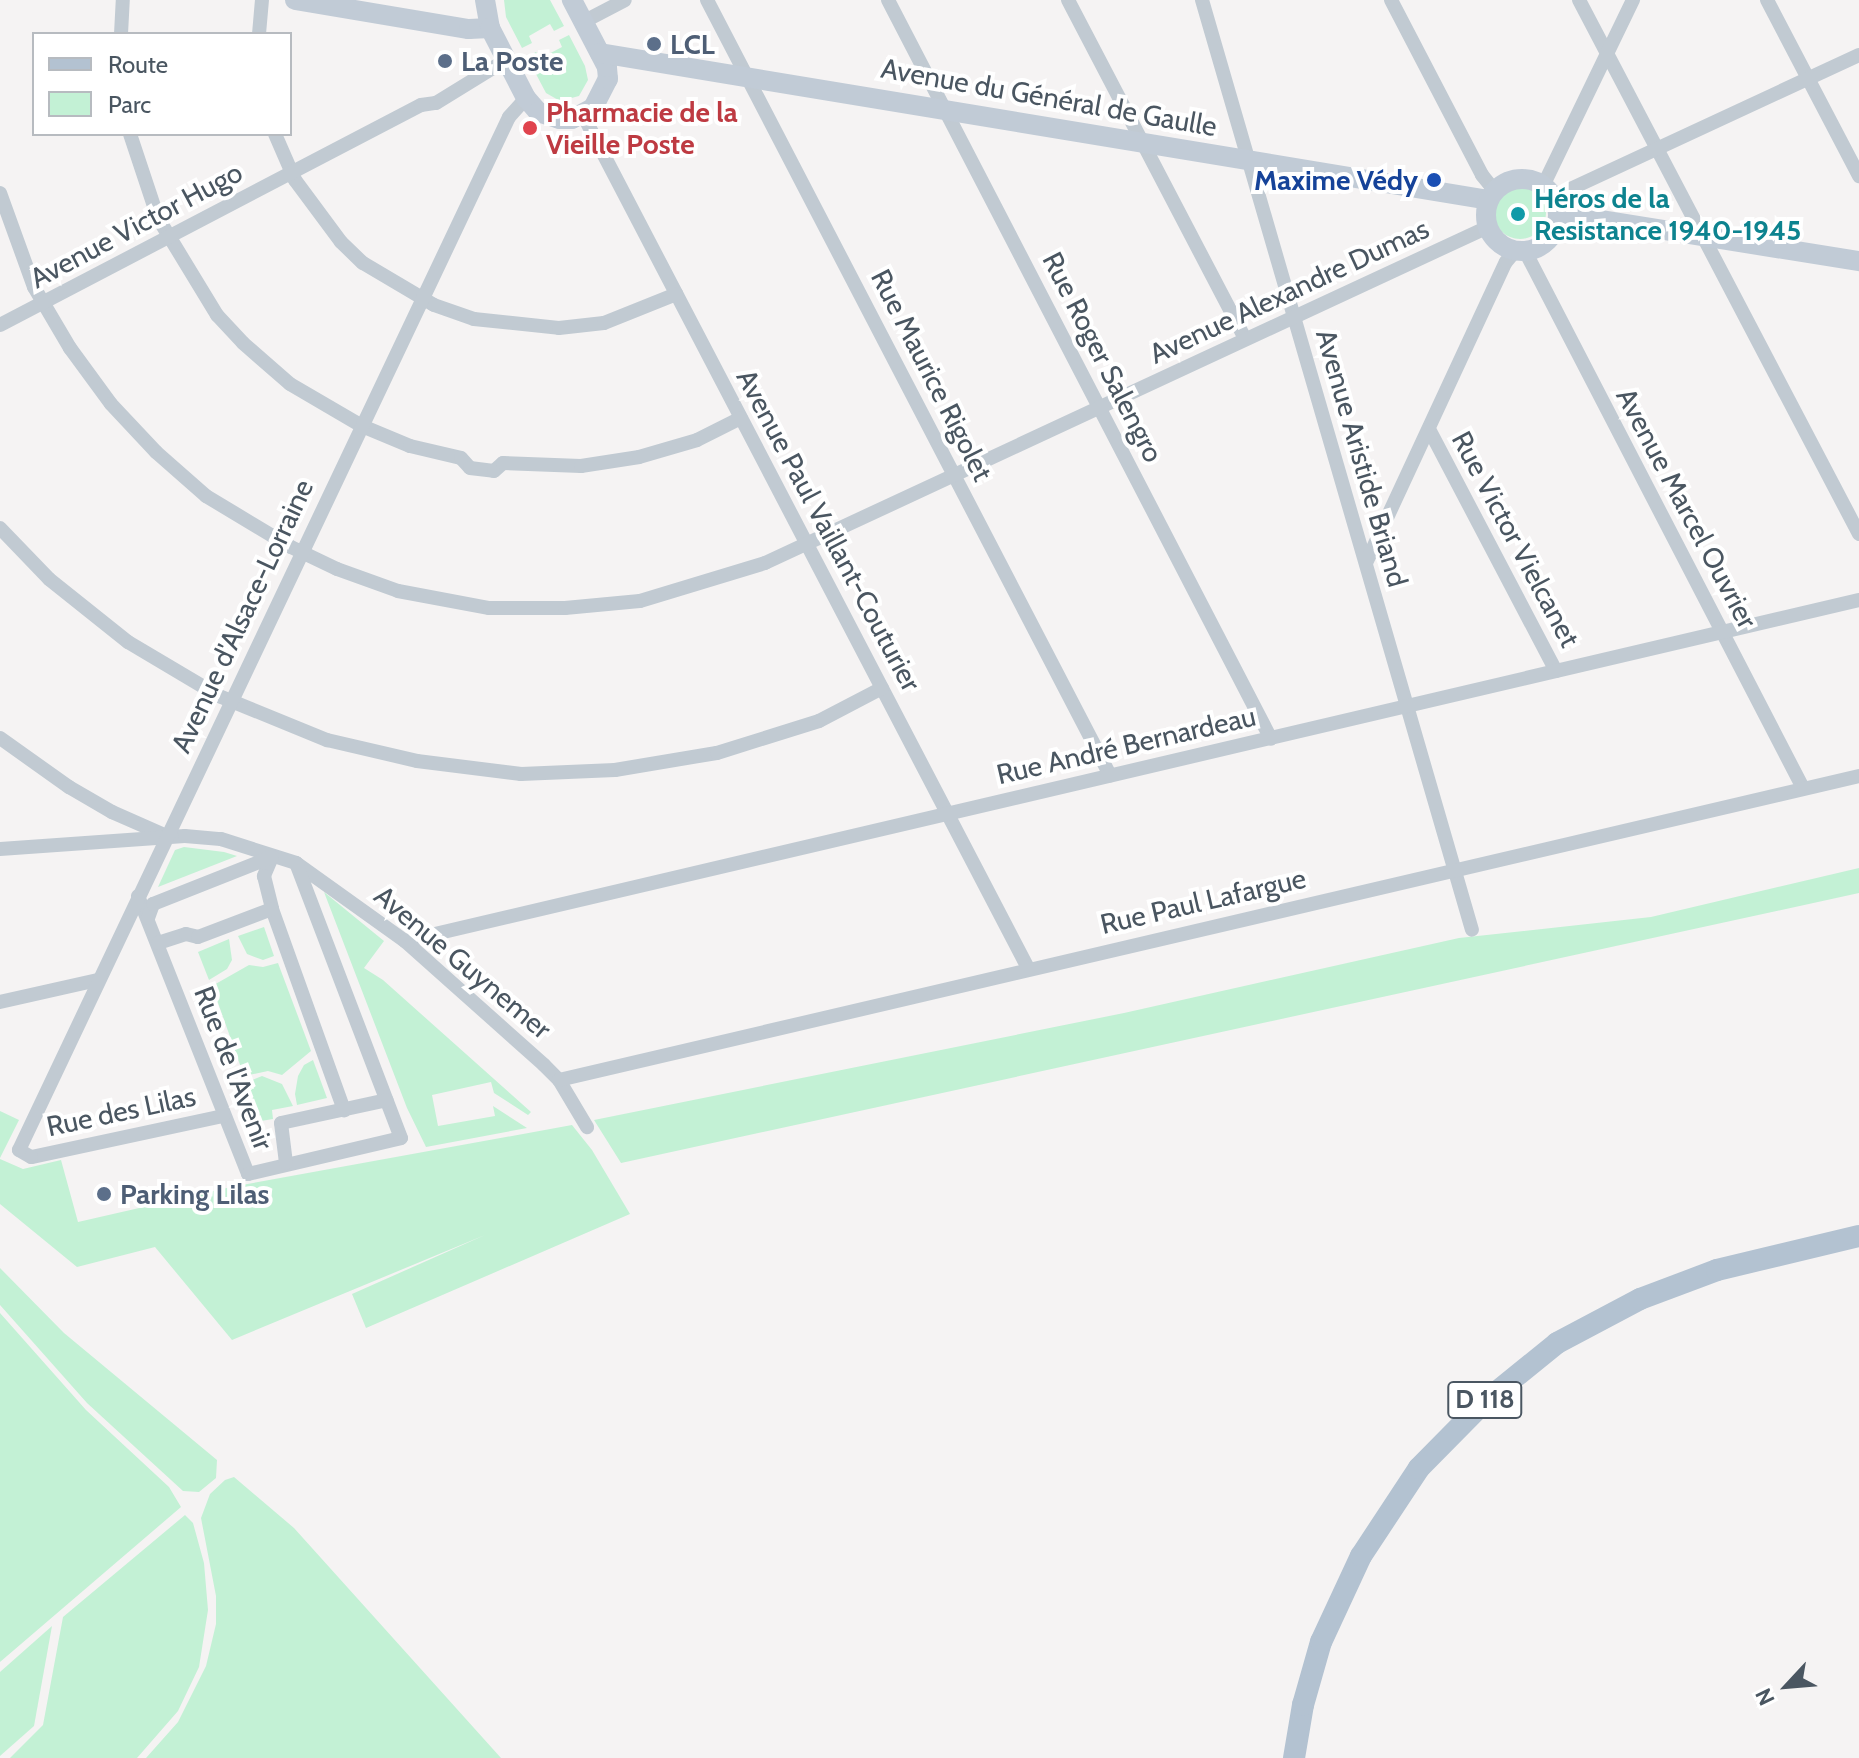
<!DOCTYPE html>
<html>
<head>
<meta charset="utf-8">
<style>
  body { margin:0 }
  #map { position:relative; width:1859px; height:1758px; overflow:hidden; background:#f5f3f3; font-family:Cabin,sans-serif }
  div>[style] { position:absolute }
  .green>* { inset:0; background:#c3f1d5 }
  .round { border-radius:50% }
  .street>* { height:14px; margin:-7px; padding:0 7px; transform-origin:7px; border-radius:7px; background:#c1cad2 }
  .secondary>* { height:20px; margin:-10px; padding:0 10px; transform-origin:10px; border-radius:10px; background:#c1cbd6 }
  .secondary>.ring { margin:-10px; padding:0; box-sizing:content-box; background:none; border:20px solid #c1cbd6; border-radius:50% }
  .primary>* { height:22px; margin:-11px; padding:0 11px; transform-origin:11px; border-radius:11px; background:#b3c2d1 }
  .dots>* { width:22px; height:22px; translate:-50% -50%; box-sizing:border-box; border:4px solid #fff; border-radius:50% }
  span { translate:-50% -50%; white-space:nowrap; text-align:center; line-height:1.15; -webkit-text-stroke:8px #fff; paint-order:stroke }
  .shield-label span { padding:2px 6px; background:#fff; border:2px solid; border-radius:6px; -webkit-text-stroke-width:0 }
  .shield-label { font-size:26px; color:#4a5661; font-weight:700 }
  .service-label { font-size:28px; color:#4e5e75; font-weight:700 }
  .left { translate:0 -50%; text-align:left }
  .street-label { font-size:28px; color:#4a5661 }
  .health-label { font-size:28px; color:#be3a42; font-weight:700 }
  .transit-label { font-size:28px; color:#164399; font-weight:700 }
  .right { translate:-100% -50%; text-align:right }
  .culture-label { font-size:28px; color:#0d838f; font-weight:700 }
  .legend { position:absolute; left:32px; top:32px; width:260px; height:104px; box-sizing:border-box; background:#fff; border:2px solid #b7bbc0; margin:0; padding:10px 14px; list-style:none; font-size:24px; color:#4a5661 }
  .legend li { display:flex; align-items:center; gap:16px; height:40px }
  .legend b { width:40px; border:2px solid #b7bbc0 }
  .north { position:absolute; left:1747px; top:1646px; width:80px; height:80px; -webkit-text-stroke:6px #fff; paint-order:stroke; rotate:244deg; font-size:22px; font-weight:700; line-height:32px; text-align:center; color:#4a5661 }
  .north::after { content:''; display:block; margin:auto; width:28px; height:36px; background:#4a5661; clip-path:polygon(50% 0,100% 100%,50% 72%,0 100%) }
</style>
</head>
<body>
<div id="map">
  <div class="green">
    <i style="clip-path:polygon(504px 0,550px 0,564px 26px,554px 31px,550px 24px,529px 36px,532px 43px,522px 48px,506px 17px)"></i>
    <i style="clip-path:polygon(569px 35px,585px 66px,588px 80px,579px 96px,560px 101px,546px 93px,527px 57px,536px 52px,541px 58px,562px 47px,559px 40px)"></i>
    <i class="round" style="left:1494px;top:187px;width:52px;height:52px"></i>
    <i style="clip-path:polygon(184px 847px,224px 852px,237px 856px,158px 887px,175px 850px)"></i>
    <i style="clip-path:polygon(1859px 868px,1859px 893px,621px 1163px,594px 1120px,1124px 1013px,1459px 938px,1651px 917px)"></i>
    <i style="clip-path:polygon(324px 892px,384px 941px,364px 968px,383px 980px,531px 1112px,528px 1115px,494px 1093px,491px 1082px,432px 1095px,438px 1126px,495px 1116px,493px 1106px,527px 1128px,426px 1147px,407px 1108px)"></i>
    <i style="clip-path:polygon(264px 927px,274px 956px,263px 960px,247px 954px,238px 936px)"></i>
    <i style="clip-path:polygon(229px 939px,232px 960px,227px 969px,209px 980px,198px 952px)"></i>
    <i style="clip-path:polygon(278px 963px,311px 1051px,282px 1075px,268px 1071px,244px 1076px,212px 986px,249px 965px,263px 967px)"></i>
    <i style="clip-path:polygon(313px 1060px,327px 1098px,297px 1105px,295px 1094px,298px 1076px,304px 1065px)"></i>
    <i style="clip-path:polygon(262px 1076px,282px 1084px,293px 1106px,272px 1110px,273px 1119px,261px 1121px,247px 1082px)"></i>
    <i style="clip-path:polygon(0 1111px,19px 1120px,0 1158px)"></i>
    <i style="clip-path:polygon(572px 1125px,592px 1150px,630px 1214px,366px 1328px,352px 1294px,485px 1235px,232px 1340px,155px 1247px,77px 1267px,0 1204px,0 1159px,23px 1169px,61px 1160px,78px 1222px,231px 1187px)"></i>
    <i style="clip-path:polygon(0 1268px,64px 1333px,217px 1460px,216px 1478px,199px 1492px,183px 1491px,87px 1403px,0 1305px)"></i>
    <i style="clip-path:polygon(0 1313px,86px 1410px,169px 1487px,181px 1507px,0 1662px)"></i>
    <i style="clip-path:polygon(234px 1477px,294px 1528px,501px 1758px,146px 1758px,178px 1722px,206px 1666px,216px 1624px,216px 1596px,201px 1518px,210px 1494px,225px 1480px)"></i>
    <i style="clip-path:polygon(185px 1515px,193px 1523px,204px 1563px,208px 1610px,199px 1667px,178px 1711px,137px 1758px,10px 1758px,43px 1725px,63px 1617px)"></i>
    <i style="clip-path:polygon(52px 1626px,34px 1726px,0 1756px,0 1672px)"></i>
  </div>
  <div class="street">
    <i style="left:707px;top:0;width:874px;rotate:62.53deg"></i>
    <i style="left:888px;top:0;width:832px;rotate:62.6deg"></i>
    <i style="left:1068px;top:0;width:382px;rotate:62.4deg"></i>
    <i style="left:1202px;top:0;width:968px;rotate:73.81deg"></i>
    <i style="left:1391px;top:0;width:197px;rotate:62.5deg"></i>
    <i style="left:1482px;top:175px;width:21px;rotate:51deg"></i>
    <i style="left:1579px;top:0;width:603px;rotate:62.33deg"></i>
    <i style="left:1767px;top:0;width:199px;rotate:62.4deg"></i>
    <i style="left:583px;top:22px;width:47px;rotate:-27.6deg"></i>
    <i style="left:121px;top:34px;width:34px;rotate:-87deg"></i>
    <i style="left:259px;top:34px;width:34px;rotate:-85deg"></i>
    <i style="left:583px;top:115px;width:962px;rotate:62.45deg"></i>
    <i style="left:130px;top:134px;width:89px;rotate:71.6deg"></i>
    <i style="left:158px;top:218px;width:114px;rotate:58.7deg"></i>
    <i style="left:217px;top:315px;width:38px;rotate:47deg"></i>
    <i style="left:243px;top:343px;width:62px;rotate:41.1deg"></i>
    <i style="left:290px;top:384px;width:83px;rotate:30.3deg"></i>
    <i style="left:362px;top:426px;width:52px;rotate:22.6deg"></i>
    <i style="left:410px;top:446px;width:52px;rotate:13.2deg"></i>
    <i style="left:461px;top:458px;width:13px;rotate:48deg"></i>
    <i style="left:470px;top:468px;width:24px;rotate:7deg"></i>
    <i style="left:494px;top:471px;width:12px;rotate:-42deg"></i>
    <i style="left:503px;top:463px;width:78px;rotate:2.2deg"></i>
    <i style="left:581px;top:466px;width:59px;rotate:-8.8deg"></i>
    <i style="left:639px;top:457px;width:60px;rotate:-16.3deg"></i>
    <i style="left:697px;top:440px;width:49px;rotate:-26.6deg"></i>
    <i style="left:275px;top:134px;width:50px;rotate:66.5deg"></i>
    <i style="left:295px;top:180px;width:77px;rotate:53.4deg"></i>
    <i style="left:341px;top:242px;width:30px;rotate:44deg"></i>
    <i style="left:363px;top:263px;width:82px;rotate:30.6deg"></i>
    <i style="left:434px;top:305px;width:42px;rotate:19.3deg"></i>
    <i style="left:474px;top:319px;width:85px;rotate:6deg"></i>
    <i style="left:559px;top:328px;width:45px;rotate:-6.3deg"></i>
    <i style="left:604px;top:323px;width:78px;rotate:-21.9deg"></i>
    <i style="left:1543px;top:186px;width:207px;rotate:-64.2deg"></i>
    <i style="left:0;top:193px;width:100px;rotate:70.1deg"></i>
    <i style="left:34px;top:287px;width:71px;rotate:59.5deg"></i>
    <i style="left:70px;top:348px;width:69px;rotate:53.8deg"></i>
    <i style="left:111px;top:404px;width:66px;rotate:46.8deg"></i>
    <i style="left:156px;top:452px;width:67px;rotate:41.3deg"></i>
    <i style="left:206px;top:496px;width:99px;rotate:31deg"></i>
    <i style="left:291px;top:547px;width:51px;rotate:25.6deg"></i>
    <i style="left:337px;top:569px;width:65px;rotate:19.8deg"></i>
    <i style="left:398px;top:591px;width:93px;rotate:10.6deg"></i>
    <i style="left:489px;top:608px;width:76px"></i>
    <i style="left:565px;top:608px;width:75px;rotate:-5.3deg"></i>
    <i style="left:640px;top:601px;width:131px;rotate:-16.9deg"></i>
    <i style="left:765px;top:563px;width:797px;rotate:-24.93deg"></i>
    <i style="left:1553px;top:197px;width:337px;rotate:-24.9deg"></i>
    <i style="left:1525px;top:251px;width:605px;rotate:62.63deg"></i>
    <i style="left:0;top:325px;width:475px;rotate:-27.6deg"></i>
    <i style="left:421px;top:105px;width:15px;rotate:-8deg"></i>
    <i style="left:436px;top:103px;width:82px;rotate:-31.6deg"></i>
    <i style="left:1430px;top:431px;width:271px;rotate:62.3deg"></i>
    <i style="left:0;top:528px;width:71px;rotate:46.1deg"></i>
    <i style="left:49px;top:579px;width:101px;rotate:38.6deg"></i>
    <i style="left:128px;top:642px;width:106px;rotate:30.7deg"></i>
    <i style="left:219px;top:696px;width:117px;rotate:22.2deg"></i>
    <i style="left:327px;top:740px;width:92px;rotate:13.1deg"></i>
    <i style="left:417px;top:761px;width:105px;rotate:7.1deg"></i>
    <i style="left:521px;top:774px;width:94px;rotate:-2.4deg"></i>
    <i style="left:615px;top:770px;width:103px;rotate:-9.5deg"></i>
    <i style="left:717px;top:753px;width:107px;rotate:-17.4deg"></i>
    <i style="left:819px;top:721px;width:71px;rotate:-27.6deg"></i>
    <i style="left:1366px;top:563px;width:332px;rotate:-65.1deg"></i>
    <i style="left:1506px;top:262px;width:16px;rotate:-50deg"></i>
    <i style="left:0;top:738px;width:85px;rotate:35.4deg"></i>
    <i style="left:69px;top:787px;width:50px;rotate:30.2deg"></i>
    <i style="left:112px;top:812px;width:55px;rotate:23.7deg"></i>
    <i style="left:0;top:849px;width:185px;rotate:-4deg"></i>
    <i style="left:185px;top:836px;width:36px;rotate:5deg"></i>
    <i style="left:221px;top:839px;width:79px;rotate:17.7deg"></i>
    <i style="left:296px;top:863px;width:134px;rotate:35.6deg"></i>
    <i style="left:405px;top:941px;width:186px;rotate:41.7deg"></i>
    <i style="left:544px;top:1065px;width:21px;rotate:45deg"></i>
    <i style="left:559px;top:1080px;width:55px;rotate:59.2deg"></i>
    <i style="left:272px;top:857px;width:21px;rotate:113deg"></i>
    <i style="left:264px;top:876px;width:34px;rotate:76deg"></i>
    <i style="left:272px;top:909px;width:214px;rotate:70.3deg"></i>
    <i style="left:138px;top:896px;width:299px;rotate:68.4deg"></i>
    <i style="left:248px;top:1174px;width:157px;rotate:-13.2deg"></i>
    <i style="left:401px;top:1138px;width:294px;rotate:-110.9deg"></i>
    <i style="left:148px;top:918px;width:15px;rotate:-70deg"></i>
    <i style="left:153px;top:904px;width:128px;rotate:-21.6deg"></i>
    <i style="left:405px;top:941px;width:1493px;rotate:-13.2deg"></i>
    <i style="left:158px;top:943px;width:29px;rotate:-18deg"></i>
    <i style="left:186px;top:934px;width:12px;rotate:14deg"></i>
    <i style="left:198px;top:937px;width:79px;rotate:-20.7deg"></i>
    <i style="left:0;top:1002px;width:100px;rotate:-12.7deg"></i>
    <i style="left:559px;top:1080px;width:1335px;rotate:-13.16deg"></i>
    <i style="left:223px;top:1116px;width:196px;rotate:167.9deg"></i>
    <i style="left:31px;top:1157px;width:14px;rotate:-150deg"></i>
    <i style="left:19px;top:1150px;width:1143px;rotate:-64.62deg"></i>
    <i style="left:509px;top:117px;width:25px;rotate:-48deg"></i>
    <i style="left:286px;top:1163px;width:40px;rotate:-97.1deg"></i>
    <i style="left:281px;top:1123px;width:108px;rotate:-12.2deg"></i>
  </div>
  <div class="secondary">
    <i style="left:295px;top:0;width:176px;rotate:9.5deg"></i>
    <i style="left:469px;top:29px;width:21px;rotate:-3deg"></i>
    <i style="left:485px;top:0;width:28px;rotate:80deg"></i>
    <i style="left:490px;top:28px;width:79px;rotate:62.8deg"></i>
    <i style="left:526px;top:98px;width:18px;rotate:49deg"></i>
    <i style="left:538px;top:112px;width:22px;rotate:18deg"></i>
    <i style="left:559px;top:119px;width:13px"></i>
    <i style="left:572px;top:119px;width:24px;rotate:-28deg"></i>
    <i style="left:593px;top:108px;width:33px;rotate:-63deg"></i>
    <i style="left:608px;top:79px;width:12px;rotate:-95deg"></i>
    <i style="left:607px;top:67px;width:76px;rotate:-117.6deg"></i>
    <i style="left:600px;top:53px;width:901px;rotate:9.39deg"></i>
    <i class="ring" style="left:1486px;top:179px;width:52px;height:52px"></i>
    <i style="left:1558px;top:213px;width:305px;rotate:9.1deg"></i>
  </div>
  <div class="primary">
    <i style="left:1294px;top:1758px;width:54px;rotate:-80.4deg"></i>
    <i style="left:1303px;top:1705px;width:66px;rotate:-74.1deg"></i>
    <i style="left:1321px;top:1642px;width:95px;rotate:-65.1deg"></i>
    <i style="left:1361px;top:1556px;width:105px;rotate:-56.6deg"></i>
    <i style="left:1419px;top:1468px;width:91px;rotate:-45.4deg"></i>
    <i style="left:1483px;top:1403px;width:95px;rotate:-39deg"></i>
    <i style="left:1557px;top:1343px;width:94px;rotate:-27.9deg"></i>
    <i style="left:1640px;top:1299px;width:82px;rotate:-20.6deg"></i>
    <i style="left:1717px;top:1270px;width:146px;rotate:-13.5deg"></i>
  </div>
  <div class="dots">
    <i style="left:654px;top:44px;background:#5c6f8a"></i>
    <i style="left:445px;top:61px;background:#5c6f8a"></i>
    <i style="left:530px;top:128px;background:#e0444e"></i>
    <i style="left:1434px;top:180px;background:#1a4fb4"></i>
    <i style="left:1518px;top:214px;background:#0f9aa8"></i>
    <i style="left:104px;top:1194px;background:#5c6f8a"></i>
  </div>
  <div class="shield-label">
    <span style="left:1485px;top:1400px">D 118</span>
  </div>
  <div class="service-label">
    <span class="left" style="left:670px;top:44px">LCL</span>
    <span class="left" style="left:461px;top:61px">La Poste</span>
    <span class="left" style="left:120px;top:1194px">Parking Lilas</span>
  </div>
  <div class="street-label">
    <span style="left:1049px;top:97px;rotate:10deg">Avenue du Général de Gaulle</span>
    <span style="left:136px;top:225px;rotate:-28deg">Avenue Victor Hugo</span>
    <span style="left:1289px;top:291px;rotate:-25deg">Avenue Alexandre Dumas</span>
    <span style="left:1103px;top:357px;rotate:63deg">Rue Roger Salengro</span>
    <span style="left:932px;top:375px;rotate:63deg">Rue Maurice Rigolet</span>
    <span style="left:1362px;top:458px;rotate:74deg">Avenue Aristide Briand</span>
    <span style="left:1687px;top:508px;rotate:62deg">Avenue Marcel Ouvrier</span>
    <span style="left:829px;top:530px;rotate:62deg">Avenue Paul Vaillant-Couturier</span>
    <span style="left:1516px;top:539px;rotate:62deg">Rue Victor Vielcanet</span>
    <span style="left:242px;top:616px;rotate:-65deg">Avenue d'Alsace-Lorraine</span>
    <span style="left:1126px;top:745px;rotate:-13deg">Rue André Bernardeau</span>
    <span style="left:1203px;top:901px;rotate:-13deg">Rue Paul Lafargue</span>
    <span style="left:463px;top:962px;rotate:40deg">Avenue Guynemer</span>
    <span style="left:234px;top:1068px;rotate:69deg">Rue de l'Avenir</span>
    <span style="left:121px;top:1111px;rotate:-12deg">Rue des Lilas</span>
  </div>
  <div class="health-label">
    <span class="left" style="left:546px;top:128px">Pharmacie de la<br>Vieille Poste</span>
  </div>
  <div class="transit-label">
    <span class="right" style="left:1418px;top:180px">Maxime Védy</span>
  </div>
  <div class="culture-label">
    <span class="left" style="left:1534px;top:214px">Héros de la<br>Resistance 1940-1945</span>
  </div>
  <ul class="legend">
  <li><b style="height:10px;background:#b3c2d1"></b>Route</li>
  <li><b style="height:22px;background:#c3f1d5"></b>Parc</li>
  </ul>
  <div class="north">N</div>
</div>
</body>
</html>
